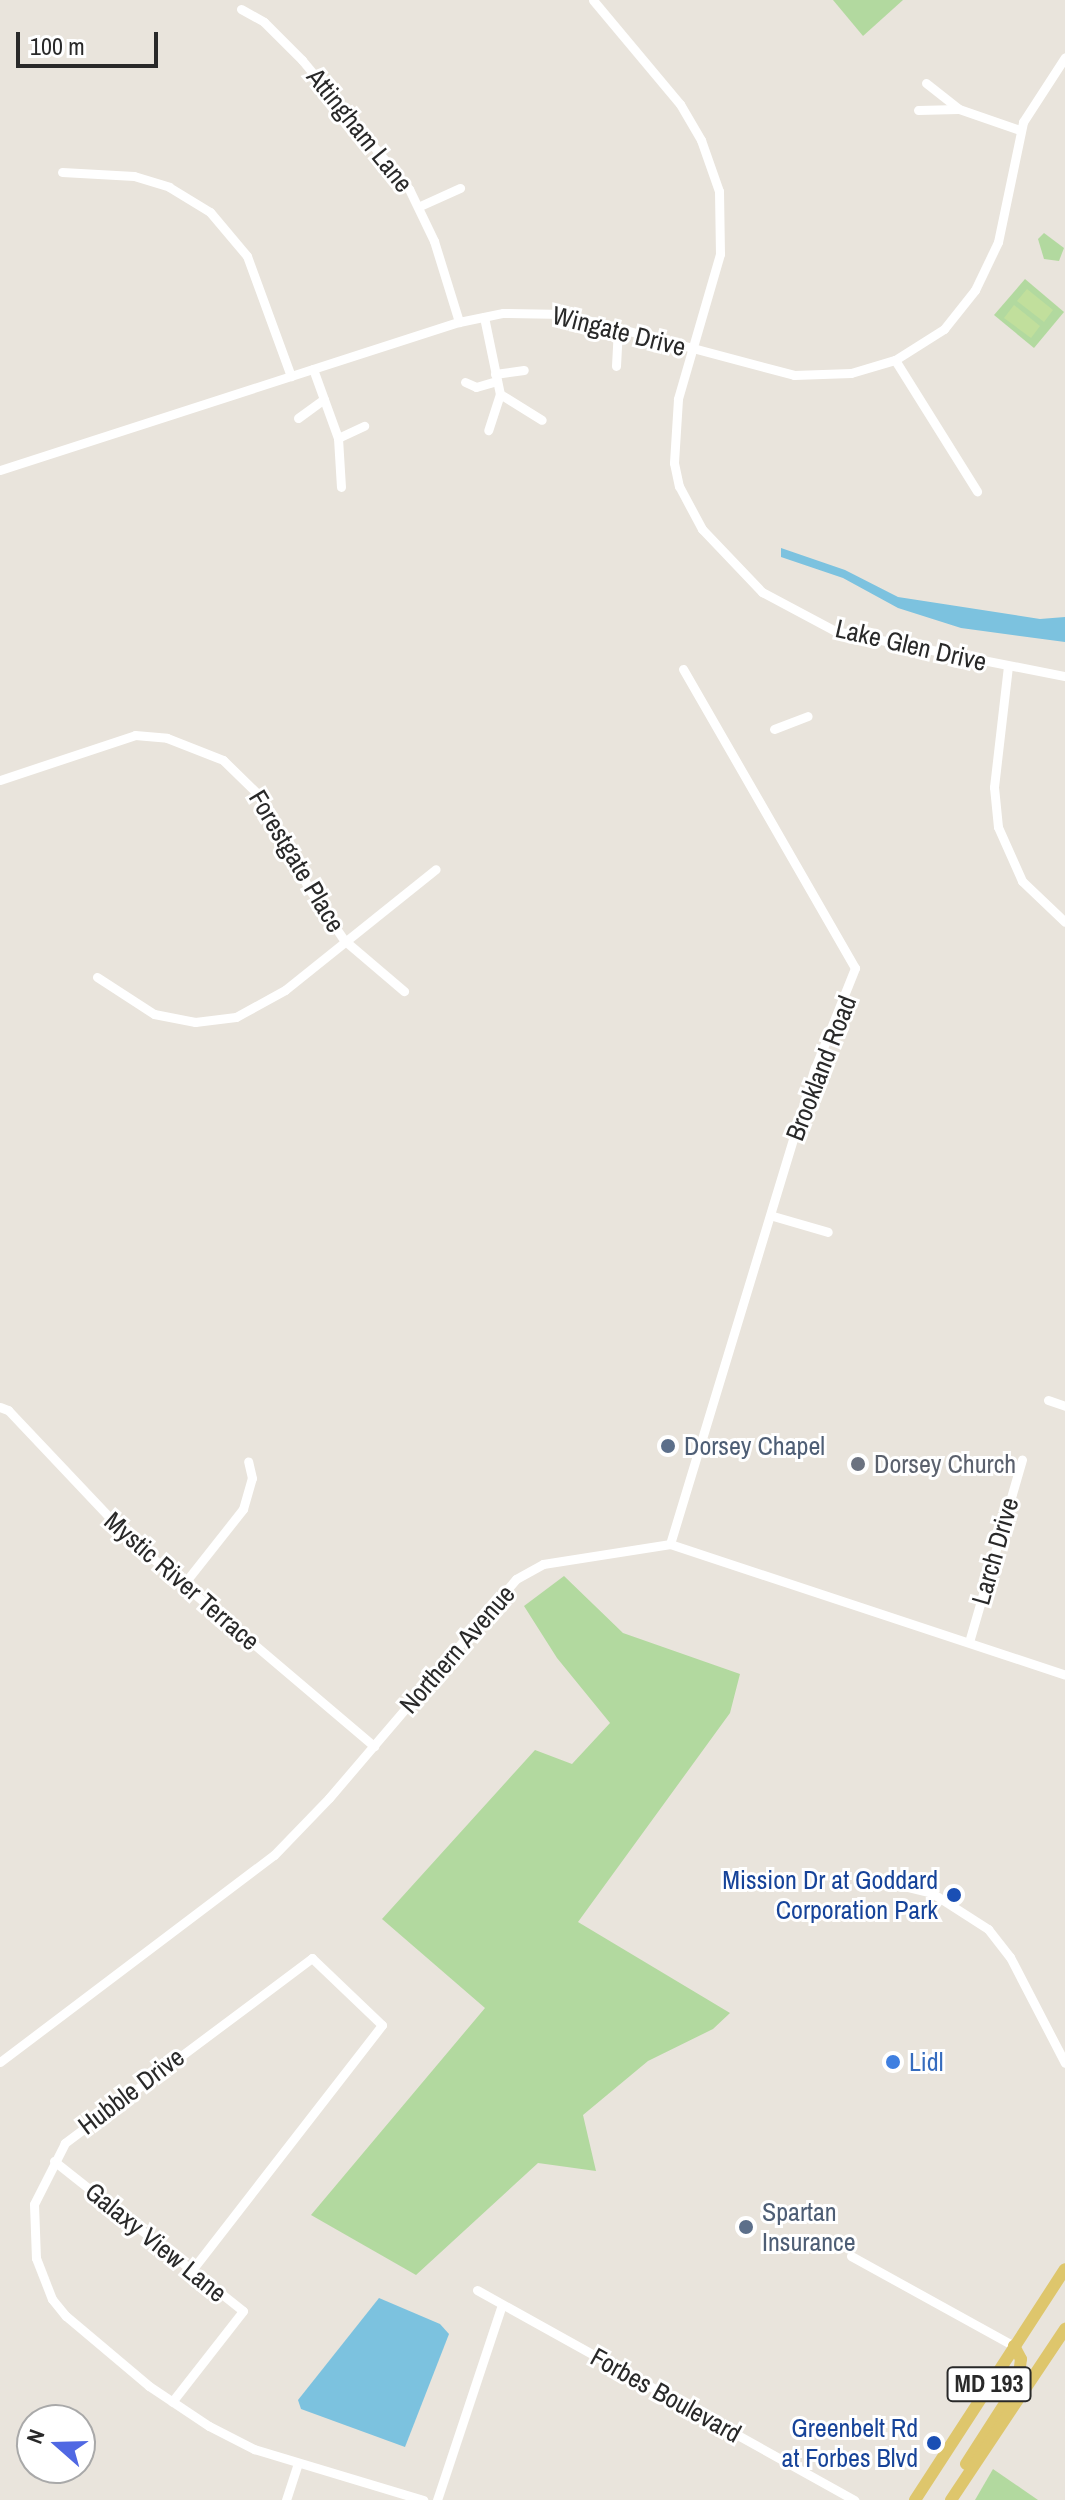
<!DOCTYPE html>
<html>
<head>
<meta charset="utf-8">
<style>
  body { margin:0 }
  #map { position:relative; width:1065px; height:2500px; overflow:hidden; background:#e9e4dc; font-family:"Archivo Narrow",sans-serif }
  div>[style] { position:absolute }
  .green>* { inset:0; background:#b2d99f }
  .pitch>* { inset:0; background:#c1df9c }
  .water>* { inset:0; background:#7cc2df }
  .minor>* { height:9px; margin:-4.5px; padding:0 4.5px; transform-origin:4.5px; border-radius:4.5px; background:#fff }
  .major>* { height:12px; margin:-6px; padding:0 6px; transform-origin:6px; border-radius:6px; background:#dec66c }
  .dots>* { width:22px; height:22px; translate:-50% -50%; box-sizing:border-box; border:4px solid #fff; border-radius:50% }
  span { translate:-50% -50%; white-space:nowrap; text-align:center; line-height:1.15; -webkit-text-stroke:6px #fff; paint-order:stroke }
  .shield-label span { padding:2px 6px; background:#fff; border:2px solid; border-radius:6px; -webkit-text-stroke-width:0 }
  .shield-label { font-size:24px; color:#292929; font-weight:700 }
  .street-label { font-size:26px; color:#292929 }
  .service-label { font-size:26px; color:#4e5e75 }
  .left { translate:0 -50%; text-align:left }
  .worship-label { font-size:26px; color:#5b616d }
  .transit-label { font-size:26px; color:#164399 }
  .right { translate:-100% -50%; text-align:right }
  .shop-label { font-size:26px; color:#366cbe }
  .north { position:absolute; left:16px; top:2404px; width:80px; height:80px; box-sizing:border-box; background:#fff; border:2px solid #a9a9a9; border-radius:50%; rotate:290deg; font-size:22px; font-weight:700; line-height:32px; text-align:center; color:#292929 }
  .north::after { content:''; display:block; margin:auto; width:28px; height:36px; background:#5068e3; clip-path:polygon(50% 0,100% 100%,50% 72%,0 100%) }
  .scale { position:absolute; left:16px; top:32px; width:142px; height:36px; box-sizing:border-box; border:4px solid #292929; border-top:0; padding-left:10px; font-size:24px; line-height:28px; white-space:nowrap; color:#292929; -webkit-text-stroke:6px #fff; paint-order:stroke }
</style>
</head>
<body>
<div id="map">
  <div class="green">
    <i style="clip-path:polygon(833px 0,903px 0,863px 36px)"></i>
    <i style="clip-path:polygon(1044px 233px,1064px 248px,1059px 261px,1044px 259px,1038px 239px)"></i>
    <i style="clip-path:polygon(1025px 279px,1064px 312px,1034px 348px,994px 315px)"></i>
    <i style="clip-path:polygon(564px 1576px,623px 1633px,740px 1674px,730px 1713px,578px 1922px,730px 2013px,713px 2029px,648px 2061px,583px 2115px,596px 2171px,538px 2163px,416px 2275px,311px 2215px,485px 2008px,382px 1919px,535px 1750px,572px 1764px,610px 1723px,557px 1658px,524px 1606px)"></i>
    <i style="clip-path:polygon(993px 2469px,1038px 2500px,975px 2500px)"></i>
  </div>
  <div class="pitch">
    <i style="clip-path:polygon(1027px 289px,1053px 310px,1044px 322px,1017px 301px)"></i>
    <i style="clip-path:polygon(1014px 305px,1040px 326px,1031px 338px,1004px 318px)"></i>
  </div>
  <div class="water">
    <i style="clip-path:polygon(781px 548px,845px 570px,898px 597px,1040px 619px,1065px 617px,1065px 642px,961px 628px,898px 608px,843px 578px,781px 557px)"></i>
    <i style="clip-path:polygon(379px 2298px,440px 2324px,449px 2334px,405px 2447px,301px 2409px,298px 2400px)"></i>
  </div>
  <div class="minor">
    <i style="left:593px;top:0;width:136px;rotate:50.1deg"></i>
    <i style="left:680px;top:104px;width:42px;rotate:59.7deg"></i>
    <i style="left:701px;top:140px;width:54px;rotate:70.6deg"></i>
    <i style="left:719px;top:191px;width:63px;rotate:89.1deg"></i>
    <i style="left:720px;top:254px;width:151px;rotate:106.2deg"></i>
    <i style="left:678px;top:399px;width:64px;rotate:93.6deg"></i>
    <i style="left:674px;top:463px;width:24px;rotate:78deg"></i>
    <i style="left:679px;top:486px;width:49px;rotate:61.9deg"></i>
    <i style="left:702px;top:529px;width:87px;rotate:46.4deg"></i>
    <i style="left:762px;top:592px;width:83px;rotate:28.1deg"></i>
    <i style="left:835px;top:631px;width:234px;rotate:11.1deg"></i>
    <i style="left:241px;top:9px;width:26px;rotate:29deg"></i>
    <i style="left:264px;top:22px;width:54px;rotate:45deg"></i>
    <i style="left:302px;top:60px;width:168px;rotate:50.3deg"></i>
    <i style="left:409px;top:189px;width:58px;rotate:64.3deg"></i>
    <i style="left:434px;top:241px;width:85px;rotate:72.8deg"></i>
    <i style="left:926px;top:83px;width:42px;rotate:38.2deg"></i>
    <i style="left:959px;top:109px;width:65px;rotate:19deg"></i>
    <i style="left:918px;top:110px;width:40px;rotate:-1.4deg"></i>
    <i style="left:62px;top:172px;width:72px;rotate:3.2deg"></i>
    <i style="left:134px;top:176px;width:37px;rotate:17deg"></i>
    <i style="left:169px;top:187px;width:48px;rotate:31.4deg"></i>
    <i style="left:210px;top:212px;width:57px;rotate:49.9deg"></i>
    <i style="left:247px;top:256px;width:128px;rotate:69.9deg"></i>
    <i style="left:420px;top:206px;width:44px;rotate:-24.2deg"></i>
    <i style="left:484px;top:317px;width:79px;rotate:78.3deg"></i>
    <i style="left:500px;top:394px;width:38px;rotate:108deg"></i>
    <i style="left:895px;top:360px;width:155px;rotate:58deg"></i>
    <i style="left:616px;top:366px;width:38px;rotate:-87deg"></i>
    <i style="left:313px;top:369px;width:73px;rotate:70.1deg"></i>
    <i style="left:338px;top:438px;width:49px;rotate:86.5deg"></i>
    <i style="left:495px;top:374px;width:29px;rotate:-8deg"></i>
    <i style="left:465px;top:382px;width:12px;rotate:24deg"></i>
    <i style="left:476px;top:387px;width:22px;rotate:-16deg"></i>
    <i style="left:500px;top:394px;width:49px;rotate:31.8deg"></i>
    <i style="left:298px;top:418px;width:32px;rotate:-36deg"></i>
    <i style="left:338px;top:438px;width:29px;rotate:-25deg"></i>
    <i style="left:0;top:470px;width:482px;rotate:-17.9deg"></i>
    <i style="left:459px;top:322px;width:45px;rotate:-11.6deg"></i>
    <i style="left:503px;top:313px;width:62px;rotate:0.9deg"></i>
    <i style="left:565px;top:314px;width:237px;rotate:14.9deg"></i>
    <i style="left:794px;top:375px;width:57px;rotate:-2deg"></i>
    <i style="left:851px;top:373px;width:46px;rotate:-16.5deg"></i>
    <i style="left:895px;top:360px;width:58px;rotate:-32.3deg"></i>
    <i style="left:944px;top:329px;width:50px;rotate:-51.5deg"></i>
    <i style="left:975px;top:290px;width:53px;rotate:-64.4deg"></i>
    <i style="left:998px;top:242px;width:123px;rotate:-78.2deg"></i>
    <i style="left:1023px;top:122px;width:77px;rotate:-57.1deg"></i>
    <i style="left:1008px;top:666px;width:122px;rotate:96.6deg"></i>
    <i style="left:994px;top:787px;width:40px;rotate:84.3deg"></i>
    <i style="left:998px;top:827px;width:59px;rotate:66deg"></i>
    <i style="left:1022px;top:881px;width:59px;rotate:43.6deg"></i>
    <i style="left:774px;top:729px;width:36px;rotate:-21deg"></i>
    <i style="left:0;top:780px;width:142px;rotate:-18.4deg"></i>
    <i style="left:135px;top:735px;width:32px;rotate:5deg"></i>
    <i style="left:167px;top:738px;width:60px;rotate:21.4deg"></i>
    <i style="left:223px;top:760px;width:57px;rotate:44.3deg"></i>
    <i style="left:264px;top:800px;width:100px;rotate:63.2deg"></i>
    <i style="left:309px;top:889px;width:62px;rotate:55.5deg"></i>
    <i style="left:344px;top:940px;width:79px;rotate:40.4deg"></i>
    <i style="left:97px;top:977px;width:68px;rotate:33deg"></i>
    <i style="left:154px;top:1014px;width:42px;rotate:11deg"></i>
    <i style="left:195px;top:1022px;width:41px;rotate:-7deg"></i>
    <i style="left:236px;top:1017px;width:56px;rotate:-28.9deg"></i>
    <i style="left:285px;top:990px;width:193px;rotate:-38.7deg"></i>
    <i style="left:773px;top:1216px;width:57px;rotate:16.2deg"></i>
    <i style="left:1048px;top:1400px;width:18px;rotate:19deg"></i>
    <i style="left:0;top:1407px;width:9px;rotate:21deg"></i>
    <i style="left:8px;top:1410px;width:179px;rotate:46.6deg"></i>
    <i style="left:131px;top:1540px;width:319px;rotate:40.3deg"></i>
    <i style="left:670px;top:1544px;width:498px;rotate:-73.1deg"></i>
    <i style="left:815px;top:1068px;width:108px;rotate:-68.2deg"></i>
    <i style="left:855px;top:968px;width:345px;rotate:-119.9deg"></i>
    <i style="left:183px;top:1585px;width:97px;rotate:-51.7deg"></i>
    <i style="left:243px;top:1509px;width:32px;rotate:-74deg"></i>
    <i style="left:252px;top:1478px;width:17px;rotate:-103deg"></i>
    <i style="left:969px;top:1642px;width:190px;rotate:-73.8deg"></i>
    <i style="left:858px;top:1875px;width:76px;rotate:13.7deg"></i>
    <i style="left:932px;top:1893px;width:67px;rotate:32.7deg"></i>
    <i style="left:988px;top:1929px;width:36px;rotate:52deg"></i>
    <i style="left:1010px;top:1957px;width:119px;rotate:62.6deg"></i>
    <i style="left:0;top:2062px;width:343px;rotate:-37.1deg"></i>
    <i style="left:274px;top:1855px;width:79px;rotate:-46deg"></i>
    <i style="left:329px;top:1798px;width:288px;rotate:-49.5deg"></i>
    <i style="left:516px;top:1579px;width:31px;rotate:-29deg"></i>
    <i style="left:543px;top:1564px;width:129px;rotate:-8.9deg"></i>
    <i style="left:670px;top:1544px;width:416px;rotate:18.3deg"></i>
    <i style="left:54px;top:2161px;width:241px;rotate:38.4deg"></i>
    <i style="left:243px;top:2311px;width:115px;rotate:128deg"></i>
    <i style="left:851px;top:2256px;width:186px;rotate:28.9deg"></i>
    <i style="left:192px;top:2270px;width:310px;rotate:-52.2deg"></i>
    <i style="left:382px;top:2025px;width:97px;rotate:-136.3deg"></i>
    <i style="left:312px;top:1958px;width:309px;rotate:143.2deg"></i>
    <i style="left:65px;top:2143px;width:68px;rotate:116.9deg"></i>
    <i style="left:34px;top:2204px;width:54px;rotate:87.9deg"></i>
    <i style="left:36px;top:2258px;width:44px;rotate:68.7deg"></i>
    <i style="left:52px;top:2299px;width:22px;rotate:51deg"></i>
    <i style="left:66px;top:2316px;width:109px;rotate:40.1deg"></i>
    <i style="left:149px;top:2386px;width:72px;rotate:33.7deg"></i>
    <i style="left:209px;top:2426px;width:51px;rotate:27.1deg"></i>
    <i style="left:254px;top:2449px;width:177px;rotate:16.8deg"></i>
    <i style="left:477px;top:2290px;width:432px;rotate:29.1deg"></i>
    <i style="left:286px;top:2500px;width:39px;rotate:-72deg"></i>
    <i style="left:437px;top:2500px;width:206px;rotate:-71.6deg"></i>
  </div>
  <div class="major">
    <i style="left:966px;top:2464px;width:96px;rotate:-57.3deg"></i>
    <i style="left:1018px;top:2383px;width:24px;rotate:-83deg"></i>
    <i style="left:1021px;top:2359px;width:15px;rotate:-118deg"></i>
    <i style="left:915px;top:2500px;width:275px;rotate:-57deg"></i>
    <i style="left:951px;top:2500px;width:206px;rotate:-56.3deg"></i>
  </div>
  <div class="dots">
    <i style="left:668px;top:1446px;background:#5c6f8a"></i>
    <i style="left:858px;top:1464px;background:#6b7280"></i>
    <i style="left:954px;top:1895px;background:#1a4fb4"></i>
    <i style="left:893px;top:2062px;background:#3f7fe0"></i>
    <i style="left:746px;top:2227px;background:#5c6f8a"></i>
    <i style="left:934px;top:2443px;background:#1a4fb4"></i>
  </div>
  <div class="shield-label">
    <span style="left:989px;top:2384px">MD 193</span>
  </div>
  <div class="street-label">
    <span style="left:360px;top:130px;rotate:51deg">Attingham Lane</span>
    <span style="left:619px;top:331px;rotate:14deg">Wingate Drive</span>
    <span style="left:911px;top:645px;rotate:13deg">Lake Glen Drive</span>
    <span style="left:297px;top:861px;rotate:59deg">Forestgate Place</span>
    <span style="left:821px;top:1068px;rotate:-69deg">Brookland Road</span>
    <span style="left:995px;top:1551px;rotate:-74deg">Larch Drive</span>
    <span style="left:182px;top:1581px;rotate:41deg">Mystic River Terrace</span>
    <span style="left:457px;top:1649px;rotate:-49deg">Northern Avenue</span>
    <span style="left:131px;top:2091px;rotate:-37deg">Hubble Drive</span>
    <span style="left:156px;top:2242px;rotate:39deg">Galaxy View Lane</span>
    <span style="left:666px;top:2395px;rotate:29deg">Forbes Boulevard</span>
  </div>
  <div class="service-label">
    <span class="left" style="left:684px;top:1446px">Dorsey Chapel</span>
    <span class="left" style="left:762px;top:2227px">Spartan<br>Insurance</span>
  </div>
  <div class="worship-label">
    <span class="left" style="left:874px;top:1464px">Dorsey Church</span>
  </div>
  <div class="transit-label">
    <span class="right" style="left:938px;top:1895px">Mission Dr at Goddard<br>Corporation Park</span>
    <span class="right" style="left:918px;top:2443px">Greenbelt Rd<br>at Forbes Blvd</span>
  </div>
  <div class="shop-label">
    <span class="left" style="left:909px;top:2062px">Lidl</span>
  </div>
  <div class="north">N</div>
  <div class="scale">100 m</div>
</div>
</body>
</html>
